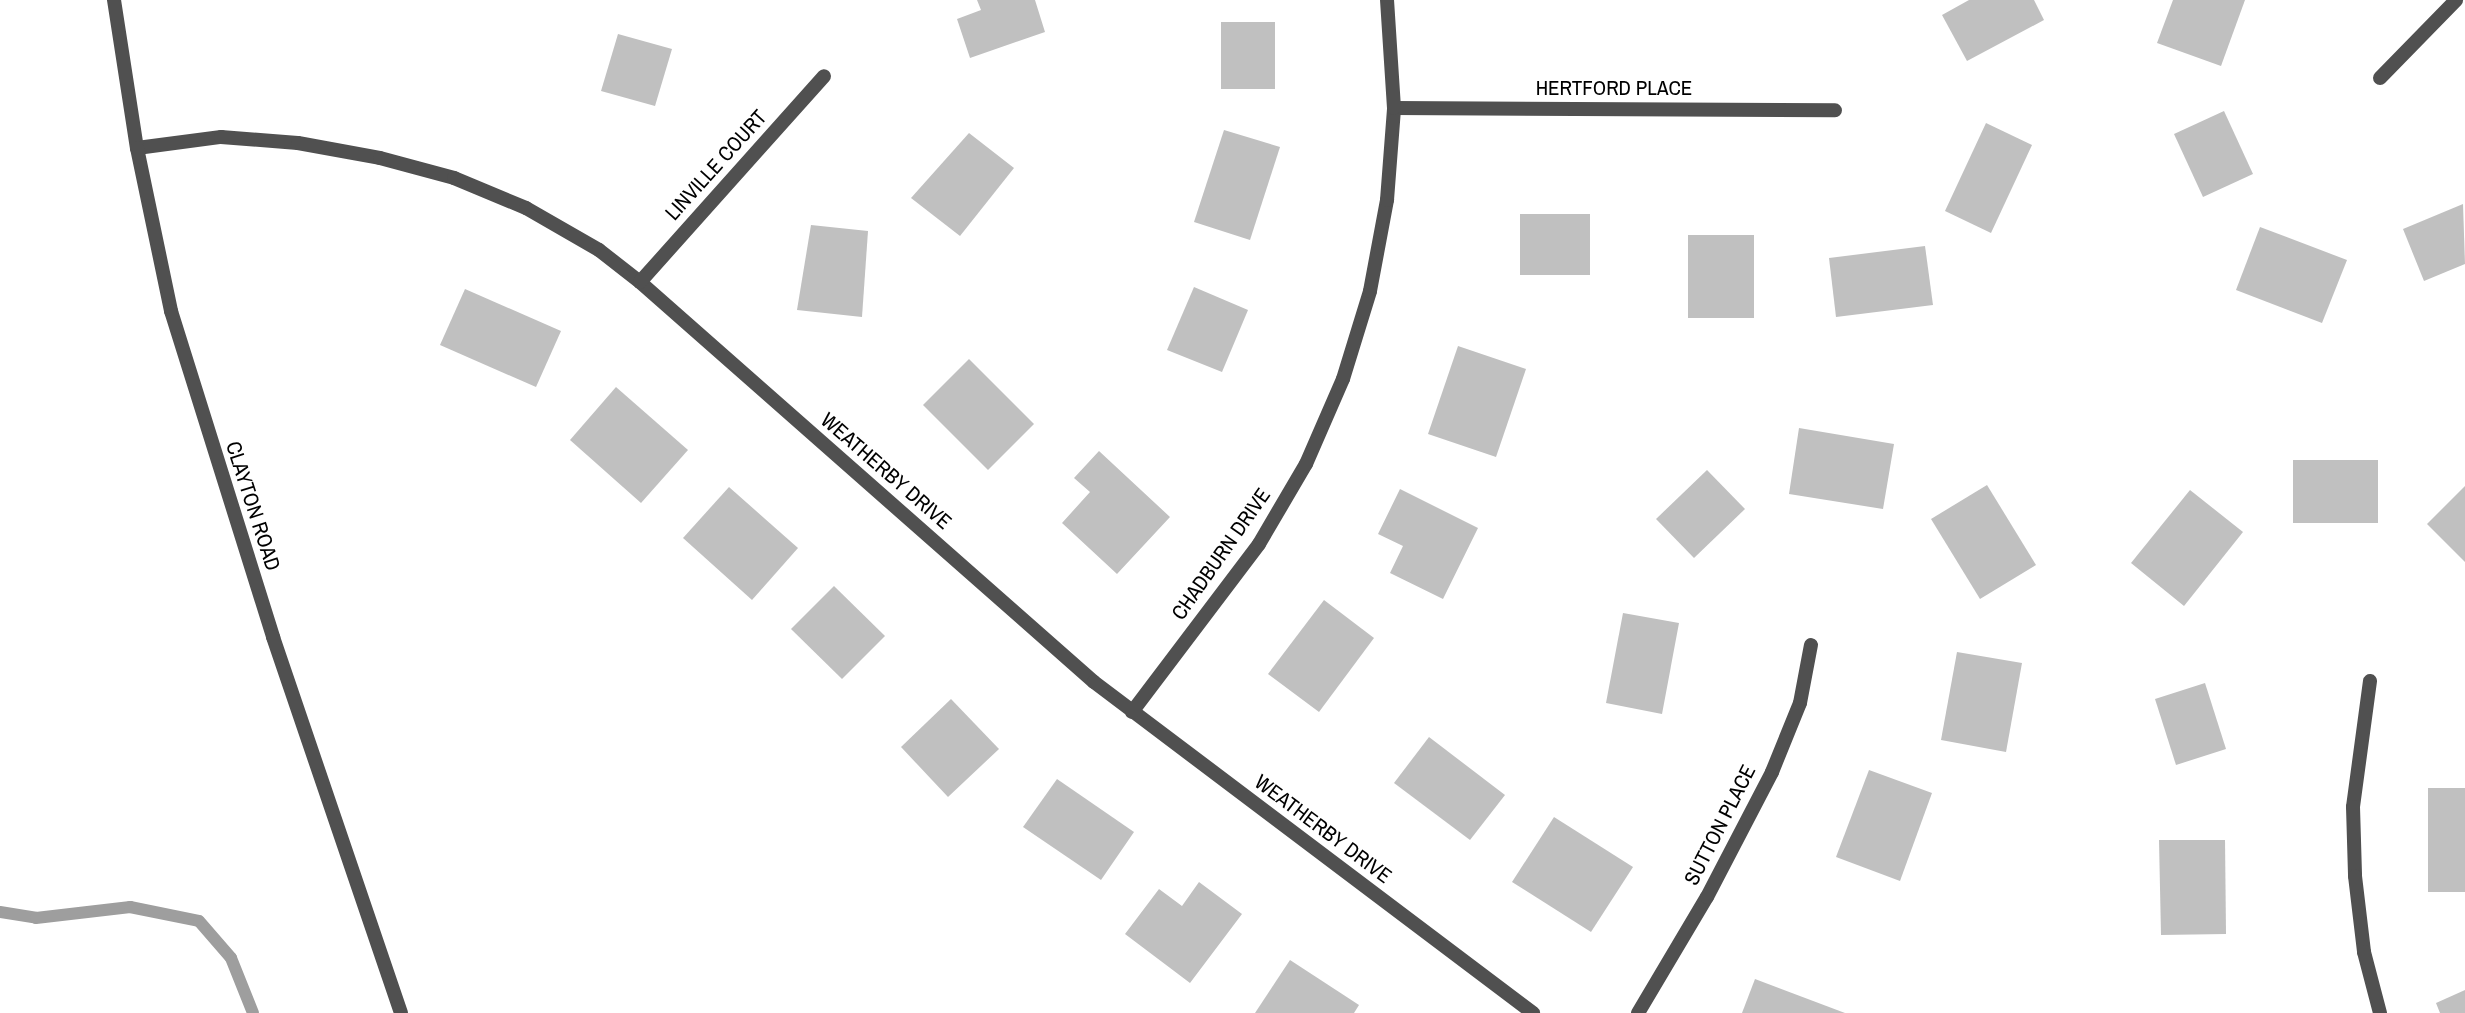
<!DOCTYPE html>
<html>
<head>
<meta charset="utf-8">
<style>
  body { margin:0 }
  #map { position:relative; width:2465px; height:1013px; overflow:hidden; background:#fff; font-family:"Archivo Narrow",sans-serif }
  div>[style] { position:absolute }
  .stream>* { height:12px; margin:-6px; padding:0 6px; transform-origin:6px; border-radius:6px; background:#9e9e9e }
  .building>* { inset:0; background:#c0c0c0 }
  .minor>* { height:14px; margin:-7px; padding:0 7px; transform-origin:7px; border-radius:7px; background:#505050 }
  .tertiary>* { height:14px; margin:-7px; padding:0 7px; transform-origin:7px; border-radius:7px; background:#505050 }
  span { translate:-50% -50%; white-space:nowrap; text-align:center; line-height:1.15; -webkit-text-stroke:5px #fff; paint-order:stroke }
  .street-label { font-size:21px; color:#000 }
</style>
</head>
<body>
<div id="map">
  <div class="stream">
    <i style="left:0;top:912px;width:36px;rotate:9deg"></i>
    <i style="left:36px;top:918px;width:95px;rotate:-6.7deg"></i>
    <i style="left:130px;top:907px;width:70px;rotate:11.5deg"></i>
    <i style="left:199px;top:921px;width:49px;rotate:49.1deg"></i>
    <i style="left:231px;top:958px;width:59px;rotate:68.2deg"></i>
  </div>
  <div class="building">
    <i style="clip-path:polygon(977px 0,1035px 0,1045px 32px,970px 58px,957px 19px,981px 10px)"></i>
    <i style="clip-path:polygon(1969px 0,2034px 0,2044px 20px,1967px 61px,1942px 15px)"></i>
    <i style="clip-path:polygon(2173px 0,2245px 0,2221px 66px,2157px 43px)"></i>
    <i style="clip-path:polygon(1221px 22px,1275px 22px,1275px 89px,1221px 89px)"></i>
    <i style="clip-path:polygon(618px 34px,672px 49px,655px 106px,601px 91px)"></i>
    <i style="clip-path:polygon(2224px 111px,2253px 174px,2203px 197px,2174px 134px)"></i>
    <i style="clip-path:polygon(1986px 123px,2032px 145px,1991px 233px,1945px 211px)"></i>
    <i style="clip-path:polygon(1224px 130px,1280px 147px,1250px 240px,1194px 222px)"></i>
    <i style="clip-path:polygon(969px 133px,1014px 168px,960px 236px,911px 198px)"></i>
    <i style="clip-path:polygon(2463px 204px,2465px 264px,2424px 281px,2403px 229px)"></i>
    <i style="clip-path:polygon(1520px 214px,1590px 214px,1590px 275px,1520px 275px)"></i>
    <i style="clip-path:polygon(811px 225px,868px 231px,862px 317px,797px 310px)"></i>
    <i style="clip-path:polygon(2260px 227px,2347px 260px,2322px 323px,2236px 290px)"></i>
    <i style="clip-path:polygon(1688px 235px,1754px 235px,1754px 318px,1688px 318px)"></i>
    <i style="clip-path:polygon(1925px 246px,1933px 305px,1836px 317px,1829px 258px)"></i>
    <i style="clip-path:polygon(1194px 287px,1248px 310px,1222px 372px,1167px 350px)"></i>
    <i style="clip-path:polygon(465px 289px,561px 331px,536px 387px,440px 345px)"></i>
    <i style="clip-path:polygon(1458px 346px,1526px 369px,1496px 457px,1428px 434px)"></i>
    <i style="clip-path:polygon(969px 359px,1034px 424px,988px 470px,923px 405px)"></i>
    <i style="clip-path:polygon(616px 387px,688px 450px,641px 503px,570px 440px)"></i>
    <i style="clip-path:polygon(1799px 428px,1894px 444px,1883px 509px,1789px 494px)"></i>
    <i style="clip-path:polygon(1099px 451px,1170px 517px,1117px 574px,1062px 523px,1090px 492px,1074px 478px)"></i>
    <i style="clip-path:polygon(2293px 460px,2378px 460px,2378px 523px,2293px 523px)"></i>
    <i style="clip-path:polygon(1707px 470px,1745px 509px,1694px 558px,1656px 519px)"></i>
    <i style="clip-path:polygon(1987px 485px,2036px 565px,1980px 599px,1931px 519px)"></i>
    <i style="clip-path:polygon(2465px 486px,2465px 562px,2427px 524px)"></i>
    <i style="clip-path:polygon(729px 487px,798px 548px,752px 600px,683px 538px)"></i>
    <i style="clip-path:polygon(1400px 489px,1478px 528px,1443px 599px,1390px 573px,1403px 546px,1378px 534px)"></i>
    <i style="clip-path:polygon(2190px 490px,2243px 532px,2184px 606px,2131px 563px)"></i>
    <i style="clip-path:polygon(834px 586px,885px 636px,842px 679px,791px 629px)"></i>
    <i style="clip-path:polygon(1324px 600px,1374px 638px,1319px 712px,1268px 674px)"></i>
    <i style="clip-path:polygon(1623px 613px,1679px 623px,1662px 714px,1606px 703px)"></i>
    <i style="clip-path:polygon(1957px 652px,2022px 663px,2006px 752px,1941px 740px)"></i>
    <i style="clip-path:polygon(2205px 683px,2226px 749px,2176px 765px,2155px 699px)"></i>
    <i style="clip-path:polygon(951px 699px,999px 749px,948px 797px,901px 747px)"></i>
    <i style="clip-path:polygon(1429px 737px,1505px 795px,1470px 840px,1394px 783px)"></i>
    <i style="clip-path:polygon(1869px 770px,1932px 793px,1900px 881px,1836px 857px)"></i>
    <i style="clip-path:polygon(1057px 779px,1134px 832px,1101px 880px,1023px 827px)"></i>
    <i style="clip-path:polygon(2428px 788px,2465px 788px,2465px 892px,2428px 892px)"></i>
    <i style="clip-path:polygon(1554px 817px,1633px 867px,1591px 932px,1512px 882px)"></i>
    <i style="clip-path:polygon(2159px 840px,2225px 840px,2226px 934px,2161px 935px)"></i>
    <i style="clip-path:polygon(1199px 882px,1242px 914px,1190px 983px,1125px 934px,1159px 889px,1182px 906px)"></i>
    <i style="clip-path:polygon(1290px 960px,1359px 1005px,1354px 1013px,1255px 1013px)"></i>
    <i style="clip-path:polygon(1755px 979px,1845px 1013px,1742px 1013px)"></i>
    <i style="clip-path:polygon(2465px 990px,2465px 1013px,2440px 1013px,2436px 1003px)"></i>
  </div>
  <div class="minor">
    <i style="left:2380px;top:78px;width:109px;rotate:-45.7deg"></i>
    <i style="left:1394px;top:108px;width:441px;rotate:0.3deg"></i>
    <i style="left:137px;top:148px;width:85px;rotate:-7.5deg"></i>
    <i style="left:221px;top:137px;width:77px;rotate:4.5deg"></i>
    <i style="left:298px;top:143px;width:83px;rotate:10.4deg"></i>
    <i style="left:380px;top:158px;width:77px;rotate:15.1deg"></i>
    <i style="left:454px;top:178px;width:78px;rotate:22.6deg"></i>
    <i style="left:526px;top:208px;width:84px;rotate:29.9deg"></i>
    <i style="left:599px;top:250px;width:52px;rotate:38deg"></i>
    <i style="left:640px;top:282px;width:605px;rotate:41.38deg"></i>
    <i style="left:1094px;top:682px;width:550px;rotate:37.02deg"></i>
    <i style="left:640px;top:282px;width:276px;rotate:-48.2deg"></i>
    <i style="left:2370px;top:681px;width:127px;rotate:97.7deg"></i>
    <i style="left:2353px;top:807px;width:69px;rotate:88.3deg"></i>
    <i style="left:2355px;top:876px;width:77px;rotate:83.2deg"></i>
    <i style="left:2364px;top:952px;width:63px;rotate:75.3deg"></i>
    <i style="left:1132px;top:712px;width:211px;rotate:-52.9deg"></i>
    <i style="left:1259px;top:544px;width:93px;rotate:-59.6deg"></i>
    <i style="left:1306px;top:464px;width:93px;rotate:-66.5deg"></i>
    <i style="left:1343px;top:379px;width:92px;rotate:-72.9deg"></i>
    <i style="left:1370px;top:291px;width:93px;rotate:-79.4deg"></i>
    <i style="left:1387px;top:200px;width:92px;rotate:-85.6deg"></i>
    <i style="left:1394px;top:108px;width:108px;rotate:-93.7deg"></i>
    <i style="left:1638px;top:1013px;width:135px;rotate:-59.3deg"></i>
    <i style="left:1707px;top:897px;width:141px;rotate:-62.5deg"></i>
    <i style="left:1772px;top:772px;width:74px;rotate:-67.9deg"></i>
    <i style="left:1800px;top:703px;width:59px;rotate:-79.3deg"></i>
  </div>
  <div class="tertiary">
    <i style="left:114px;top:0;width:150px;rotate:81.2deg"></i>
    <i style="left:137px;top:148px;width:167px;rotate:78.2deg"></i>
    <i style="left:171px;top:311px;width:342px;rotate:72.6deg"></i>
    <i style="left:273px;top:637px;width:397px;rotate:71.2deg"></i>
  </div>
  <div class="street-label">
    <span style="left:1614px;top:88px">HERTFORD PLACE</span>
    <span style="left:716px;top:165px;rotate:-48deg">LINVILLE COURT</span>
    <span style="left:886px;top:471px;rotate:41deg">WEATHERBY DRIVE</span>
    <span style="left:253px;top:506px;rotate:72deg">CLAYTON ROAD</span>
    <span style="left:1221px;top:554px;rotate:-55deg">CHADBURN DRIVE</span>
    <span style="left:1720px;top:825px;rotate:-63deg">SUTTON PLACE</span>
    <span style="left:1323px;top:829px;rotate:37deg">WEATHERBY DRIVE</span>
  </div>
</div>
</body>
</html>
